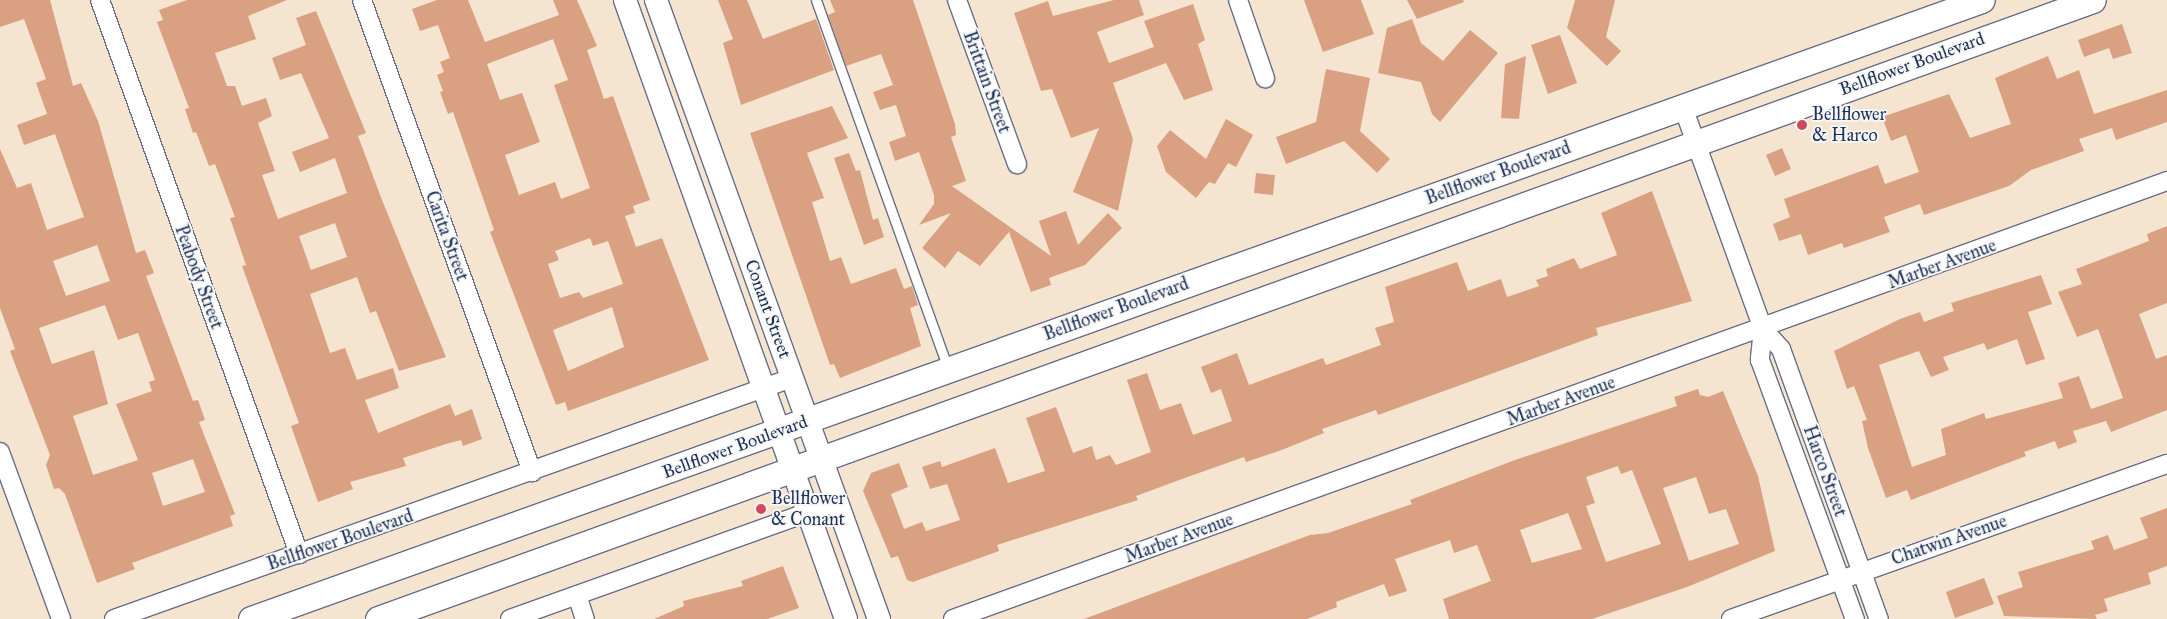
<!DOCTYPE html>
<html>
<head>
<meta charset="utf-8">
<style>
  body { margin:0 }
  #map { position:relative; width:2167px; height:619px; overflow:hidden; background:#f5e4d0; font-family:"IM FELL Great Primer",serif }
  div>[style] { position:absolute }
  .building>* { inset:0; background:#d9a082 }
  .roads { filter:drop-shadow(1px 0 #676e86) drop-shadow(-1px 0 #676e86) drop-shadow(0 1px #676e86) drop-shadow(0 -1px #676e86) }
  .service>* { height:9px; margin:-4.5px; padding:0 4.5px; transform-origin:4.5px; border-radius:4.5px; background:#fff }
  .minor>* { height:18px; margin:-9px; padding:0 9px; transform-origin:9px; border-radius:9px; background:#fff }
  .tertiary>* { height:22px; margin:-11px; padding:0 11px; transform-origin:11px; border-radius:11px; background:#fff }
  .secondary>* { height:25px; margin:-12.5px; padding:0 12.5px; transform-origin:12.5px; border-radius:12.5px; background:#fff }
  .dots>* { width:14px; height:14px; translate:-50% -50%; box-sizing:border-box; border:2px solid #f6f6f2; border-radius:50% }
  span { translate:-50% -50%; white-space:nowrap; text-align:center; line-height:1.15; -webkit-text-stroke:4px #f6f6f2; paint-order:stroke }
  .street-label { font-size:18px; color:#1b2f5e }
  .poi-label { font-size:18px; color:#1b2f5e }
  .left { translate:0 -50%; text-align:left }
</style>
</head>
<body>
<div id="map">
  <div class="building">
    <i style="clip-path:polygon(evenodd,0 0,50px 0,73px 86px,81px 83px,98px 121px,136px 253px,145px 250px,154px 273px,146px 276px,193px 401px,198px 400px,205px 420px,199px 422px,235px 514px,230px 516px,233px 526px,132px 563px,135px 569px,97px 583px,65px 494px,59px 488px,54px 489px,46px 465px,50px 455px,10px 351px,15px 349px,0 308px,0 149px,17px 188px,31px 183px,47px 230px,84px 217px,55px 134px,24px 145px,17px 125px,47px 114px,36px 83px,46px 79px,24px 19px,0 27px,0 0,97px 245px,110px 281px,66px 296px,53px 261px,97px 245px,0 0,105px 305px,118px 340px,138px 333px,155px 380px,149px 382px,152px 391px,116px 404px,138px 460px,93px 475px,73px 416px,108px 404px,94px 350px,52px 364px,39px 328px,105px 305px,0 0,193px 459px,205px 492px,163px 506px,152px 473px,193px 459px)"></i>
    <i style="clip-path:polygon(evenodd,187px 0,287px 0,248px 16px,256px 39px,215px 53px,227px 86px,235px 86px,242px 106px,266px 98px,272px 116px,258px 123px,275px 171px,262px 175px,278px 219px,347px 193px,335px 158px,300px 172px,292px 152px,329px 138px,301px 73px,280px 80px,272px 58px,306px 45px,296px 18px,316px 11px,366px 133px,358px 136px,382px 200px,446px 357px,399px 371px,376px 311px,370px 313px,357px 277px,310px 294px,330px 353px,345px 348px,357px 380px,393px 368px,399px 388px,365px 400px,378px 433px,450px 404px,455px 416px,472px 409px,482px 439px,463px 446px,461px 440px,446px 444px,403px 458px,406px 466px,350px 482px,353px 489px,318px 502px,291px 426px,299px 423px,242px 266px,246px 265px,230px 218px,235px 217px,215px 164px,209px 166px,196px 132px,193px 133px,185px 109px,189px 108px,157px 22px,163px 20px,159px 10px,187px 0,335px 223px,347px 257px,311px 270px,299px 236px,335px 223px)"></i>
    <i style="clip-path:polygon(evenodd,437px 0,468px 0,485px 42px,559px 15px,553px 0,577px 0,597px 46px,587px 50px,604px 99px,613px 96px,650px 200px,633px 206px,635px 213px,625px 216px,636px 247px,662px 238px,709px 360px,568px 411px,565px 402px,556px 405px,490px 232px,494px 230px,453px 112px,448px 114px,440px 92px,443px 91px,437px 75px,444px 72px,440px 62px,450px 58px,438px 25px,420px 31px,412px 9px,437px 0,553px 39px,568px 80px,554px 85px,590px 188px,561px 199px,555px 182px,519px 195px,505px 155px,540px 142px,522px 93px,500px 100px,487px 64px,553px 39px,437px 0,590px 238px,593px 246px,608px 241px,623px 284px,583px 298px,579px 292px,560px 298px,548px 264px,559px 260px,555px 251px,590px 238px,437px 0,612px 307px,624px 347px,568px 371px,553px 330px,612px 307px)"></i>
    <i style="clip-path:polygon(718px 0,747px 0,763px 39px,816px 19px,834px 70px,741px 105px,723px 43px,733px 39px)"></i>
    <i style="clip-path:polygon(830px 0,913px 0,955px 124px,956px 135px,951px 137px,966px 181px,952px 186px,1051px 256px,1039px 221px,1066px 211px,1078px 245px,1108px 213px,1122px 228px,1085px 265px,1049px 278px,1051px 285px,1031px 292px,1009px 232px,980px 266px,958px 251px,945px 268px,922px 248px,951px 213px,919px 225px,934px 204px,934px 195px,919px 152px,895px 161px,889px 142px,906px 136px,896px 105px,880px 110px,873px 92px,893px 85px,881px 54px,846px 66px,828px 15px,835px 12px)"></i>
    <i style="clip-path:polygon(1114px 0,1139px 0,1144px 15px,1097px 32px,1109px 63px,1154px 47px,1144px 21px,1193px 4px,1205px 40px,1198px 44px,1213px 90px,1184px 100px,1166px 63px,1113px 83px,1133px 139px,1118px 211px,1073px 192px,1099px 128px,1071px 138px,1052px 89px,1041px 91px,1014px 13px,1048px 1px,1053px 16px)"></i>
    <i style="clip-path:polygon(1304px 0,1361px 0,1374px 34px,1323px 52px)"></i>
    <i style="clip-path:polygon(1407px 0,1463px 0,1464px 2px,1417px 19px)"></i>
    <i style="clip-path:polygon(1575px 0,1615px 0,1606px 37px,1621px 51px,1607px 66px,1567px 28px)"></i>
    <i style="clip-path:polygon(1412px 19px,1421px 43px,1443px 61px,1470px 30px,1498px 53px,1440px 122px,1432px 114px,1421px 82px,1378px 73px,1387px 28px)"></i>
    <i style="clip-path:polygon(2122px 24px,2132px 53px,2113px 59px,2109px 48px,2084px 57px,2078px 40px)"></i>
    <i style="clip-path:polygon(1560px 35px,1577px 83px,1548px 94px,1531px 45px)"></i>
    <i style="clip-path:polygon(1526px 56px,1519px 119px,1501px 118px,1505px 64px)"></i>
    <i style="clip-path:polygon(2048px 56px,2057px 79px,2079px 70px,2094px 114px,2167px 90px,2167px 122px,2116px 140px,2112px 128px,2079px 139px,2084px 151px,2031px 170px,2009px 186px,1924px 215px,1920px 204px,1884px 217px,1890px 232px,1844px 248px,1842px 243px,1808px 255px,1801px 234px,1779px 241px,1773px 224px,1790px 217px,1784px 199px,1878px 165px,1885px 184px,1919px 172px,1906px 135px,1891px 141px,1882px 117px,1949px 94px,1970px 138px,2011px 124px,1995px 78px)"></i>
    <i style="clip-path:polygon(1326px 69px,1370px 78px,1360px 131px,1390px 159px,1377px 173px,1344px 141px,1286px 164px,1276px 137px,1316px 122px)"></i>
    <i style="clip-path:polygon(832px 106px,848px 138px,807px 153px,824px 198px,812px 202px,830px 261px,841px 257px,851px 284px,896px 268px,904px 289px,912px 286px,918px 305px,910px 308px,921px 346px,840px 378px,834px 364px,830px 365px,750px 133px)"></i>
    <i style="clip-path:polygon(1226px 119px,1253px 135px,1236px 167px,1228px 163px,1215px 184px,1209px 182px,1196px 198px,1166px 172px,1157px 146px,1170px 130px,1206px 159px)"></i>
    <i style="clip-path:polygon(1782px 148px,1791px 169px,1775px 176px,1766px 155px)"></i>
    <i style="clip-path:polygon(849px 153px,856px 171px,860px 170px,873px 220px,878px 218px,884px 237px,864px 245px,834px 158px)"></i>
    <i style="clip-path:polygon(1256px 173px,1275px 175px,1273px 195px,1254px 193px)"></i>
    <i style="clip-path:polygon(1652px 191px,1692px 301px,1596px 328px,1598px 335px,1378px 415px,1376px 410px,1322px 429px,1324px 433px,1279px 451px,1246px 462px,1244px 457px,1182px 479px,1136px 496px,1138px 500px,997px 545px,999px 551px,913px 582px,907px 580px,898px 556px,891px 558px,863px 491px,871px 473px,899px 463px,908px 487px,891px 494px,904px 529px,922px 522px,926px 531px,960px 520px,947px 484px,930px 489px,922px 467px,940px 461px,942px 467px,995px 448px,1008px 483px,1045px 471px,1026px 418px,1056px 407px,1073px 453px,1092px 446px,1096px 460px,1110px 455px,1116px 465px,1151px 452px,1127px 380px,1147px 373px,1160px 410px,1181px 403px,1193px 435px,1232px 421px,1221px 389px,1211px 393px,1201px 367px,1237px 353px,1249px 385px,1323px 358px,1326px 365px,1381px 345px,1375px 328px,1394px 322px,1385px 287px,1457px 262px,1468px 291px,1501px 279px,1507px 297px,1539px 286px,1536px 280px,1548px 276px,1546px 269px,1574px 258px,1580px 269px,1617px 255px,1601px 213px)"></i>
    <i style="clip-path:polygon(2167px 226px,2167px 303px,2139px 314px,2156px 359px,2167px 355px,2167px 410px,2111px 432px,2106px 421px,2073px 431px,2077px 442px,2058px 449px,2055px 441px,2024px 452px,2026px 456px,1911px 500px,1907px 490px,1886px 498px,1868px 448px,1862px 421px,1867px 420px,1854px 386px,1847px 389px,1834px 351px,1900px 319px,1920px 312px,1924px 322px,1954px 311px,1951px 303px,2041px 275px,2052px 304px,2028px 312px,2045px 359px,2026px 365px,2017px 339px,1987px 350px,1984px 343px,1943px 357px,1949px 370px,1931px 377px,1919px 351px,1879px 365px,1912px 467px,1946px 455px,1941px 429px,1984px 413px,1986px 419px,2063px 398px,2058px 383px,2079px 376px,2091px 409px,2123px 398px,2098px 329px,2077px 337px,2058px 292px,2082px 284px,2076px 269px,2149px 241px,2147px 234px)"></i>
    <i style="clip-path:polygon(evenodd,1698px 389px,1700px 395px,1708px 397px,1723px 391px,1758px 476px,1775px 551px,1687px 587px,1592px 619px,1449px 619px,1443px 599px,1491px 581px,1477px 545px,1454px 553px,1450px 540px,1395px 559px,1407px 591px,1389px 597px,1384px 584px,1336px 602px,1337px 607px,1307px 619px,1084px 619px,1310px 535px,1328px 533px,1412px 504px,1410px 500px,1515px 460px,1677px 406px,1674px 397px,1698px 389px,1618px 466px,1621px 474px,1632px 470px,1661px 544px,1606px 562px,1586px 506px,1595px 503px,1586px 477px,1618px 466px,1698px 389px,1696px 477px,1709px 514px,1726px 509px,1739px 544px,1689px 561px,1663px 488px,1696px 477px,1698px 389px,1568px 513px,1582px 549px,1532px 563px,1520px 530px,1568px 513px)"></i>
    <i style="clip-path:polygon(2167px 508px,2167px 566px,2148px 573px,2151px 584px,2104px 599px,2108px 611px,2095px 615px,2097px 619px,2004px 616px,1997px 596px,2023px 587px,2018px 572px,2094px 549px,2091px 541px,2108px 535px,2114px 550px,2148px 538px,2140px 518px)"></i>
    <i style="clip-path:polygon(783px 566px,799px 608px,767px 619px,654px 619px,684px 606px,683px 601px,743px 586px,741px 581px)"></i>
    <i style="clip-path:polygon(1984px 578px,1994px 604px,1955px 618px,1946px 592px)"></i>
  </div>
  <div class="roads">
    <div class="service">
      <i style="left:816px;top:0;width:392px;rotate:70.3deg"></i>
    </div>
    <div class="minor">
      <i style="left:100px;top:0;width:589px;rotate:70.24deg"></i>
      <i style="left:362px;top:0;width:502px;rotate:70.19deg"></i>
      <i style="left:957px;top:0;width:175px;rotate:69.9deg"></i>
      <i style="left:1238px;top:0;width:83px;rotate:70.9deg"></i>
      <i style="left:1683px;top:107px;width:236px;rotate:70.2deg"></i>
      <i style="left:1763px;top:329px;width:27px;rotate:48deg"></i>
      <i style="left:1781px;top:349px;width:287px;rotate:70.1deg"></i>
      <i style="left:1763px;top:329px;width:31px;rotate:96deg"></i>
      <i style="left:1760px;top:360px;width:276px;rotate:69.9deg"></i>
      <i style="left:0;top:452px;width:178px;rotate:69.9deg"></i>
      <i style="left:577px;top:595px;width:25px;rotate:72deg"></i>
      <i style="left:114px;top:619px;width:720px;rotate:-19.57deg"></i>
      <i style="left:510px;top:619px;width:347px;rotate:-19.7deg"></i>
      <i style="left:953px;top:619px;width:1291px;rotate:-19.84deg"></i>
      <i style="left:1731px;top:619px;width:463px;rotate:-19.6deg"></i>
    </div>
    <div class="tertiary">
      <i style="left:625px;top:0;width:657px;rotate:70.35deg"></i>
      <i style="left:656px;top:0;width:658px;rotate:70.19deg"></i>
    </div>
    <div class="secondary">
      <i style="left:251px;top:619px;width:1838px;rotate:-19.68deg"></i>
      <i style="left:378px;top:619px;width:1823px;rotate:-19.85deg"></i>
    </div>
  </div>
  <div class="dots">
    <i style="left:1802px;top:125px;background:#d1495b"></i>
    <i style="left:761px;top:509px;background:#d1495b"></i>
  </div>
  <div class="street-label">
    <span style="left:1912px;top:64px;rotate:-20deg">Bellflower Boulevard</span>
    <span style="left:987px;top:82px;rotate:70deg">Brittain Street</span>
    <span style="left:1498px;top:173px;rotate:-20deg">Bellflower Boulevard</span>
    <span style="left:447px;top:236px;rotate:70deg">Carita Street</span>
    <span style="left:1942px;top:264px;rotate:-20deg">Marber Avenue</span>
    <span style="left:199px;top:277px;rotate:70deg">Peabody Street</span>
    <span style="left:768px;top:309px;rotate:70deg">Conant Street</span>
    <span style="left:1116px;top:309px;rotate:-20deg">Bellflower Boulevard</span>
    <span style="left:1561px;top:401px;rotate:-20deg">Marber Avenue</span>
    <span style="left:735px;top:447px;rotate:-20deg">Bellflower Boulevard</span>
    <span style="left:1825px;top:471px;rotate:70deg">Harco Street</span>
    <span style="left:1179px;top:538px;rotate:-20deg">Marber Avenue</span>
    <span style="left:340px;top:540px;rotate:-19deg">Bellflower Boulevard</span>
    <span style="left:1949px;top:540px;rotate:-19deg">Chatwin Avenue</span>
  </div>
  <div class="poi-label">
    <span class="left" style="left:1812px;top:125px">Bellflower<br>&amp; Harco</span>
    <span class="left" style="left:771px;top:509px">Bellflower<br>&amp; Conant</span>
  </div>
</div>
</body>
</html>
